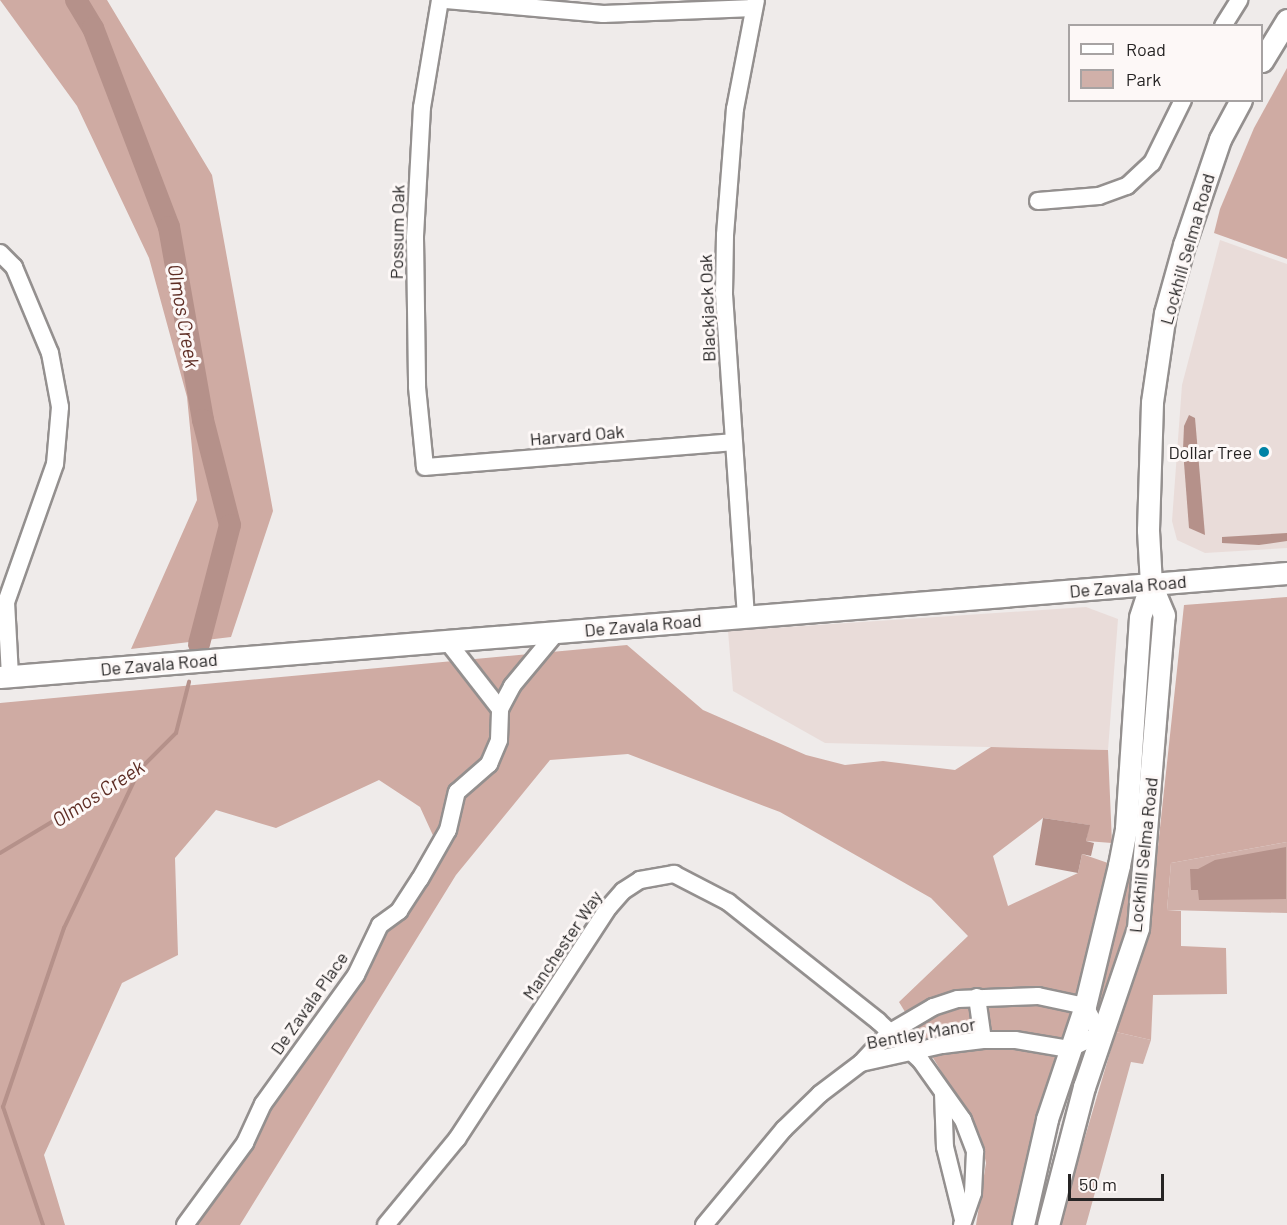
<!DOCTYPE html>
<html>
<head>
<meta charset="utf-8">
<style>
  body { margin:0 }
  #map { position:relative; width:1287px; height:1225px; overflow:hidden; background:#efebea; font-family:Barlow,sans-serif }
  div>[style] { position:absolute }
  .built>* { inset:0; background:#e9dcd9 }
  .green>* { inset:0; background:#d0b0a9 }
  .forest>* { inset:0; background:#cfaba3 }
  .water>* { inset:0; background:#b5918a }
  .stream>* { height:4px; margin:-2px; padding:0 2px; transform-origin:2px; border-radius:2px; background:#b5918a }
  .river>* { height:22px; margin:-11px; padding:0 11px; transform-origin:11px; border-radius:11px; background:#b5918a }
  .roads { filter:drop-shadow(2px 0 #94908f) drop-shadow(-2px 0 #94908f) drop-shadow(0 2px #94908f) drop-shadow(0 -2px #94908f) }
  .minor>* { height:16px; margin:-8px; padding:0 8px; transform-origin:8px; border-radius:8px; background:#fff }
  .major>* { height:21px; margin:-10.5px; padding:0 10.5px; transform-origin:10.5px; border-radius:10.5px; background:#fff }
  .dots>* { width:16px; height:16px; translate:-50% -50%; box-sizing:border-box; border:3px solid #fdf8f7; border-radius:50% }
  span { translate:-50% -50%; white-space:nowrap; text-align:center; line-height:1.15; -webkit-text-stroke:6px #fdf8f7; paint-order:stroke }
  .street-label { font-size:18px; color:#262424 }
  .poi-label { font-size:18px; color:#262424 }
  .right { translate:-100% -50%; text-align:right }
  .water-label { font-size:20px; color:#5e2d24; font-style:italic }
  .legend { position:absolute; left:1068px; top:24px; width:195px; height:78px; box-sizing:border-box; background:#fdf8f7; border:2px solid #a7a3a3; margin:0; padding:8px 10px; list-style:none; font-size:18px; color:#262424 }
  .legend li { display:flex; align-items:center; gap:12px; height:30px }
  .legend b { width:30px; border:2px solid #a7a3a3 }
  .scale { position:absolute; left:1068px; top:1174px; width:96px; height:27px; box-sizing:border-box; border:3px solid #262424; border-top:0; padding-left:8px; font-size:18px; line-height:21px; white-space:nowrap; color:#262424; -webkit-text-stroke:4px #fdf8f7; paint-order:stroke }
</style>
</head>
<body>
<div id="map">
  <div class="built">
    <i style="clip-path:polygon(1220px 240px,1287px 264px,1287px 548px,1205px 553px,1177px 540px,1172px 521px,1182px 385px)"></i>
    <i style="clip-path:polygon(1086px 607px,1118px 619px,1108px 750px,825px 743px,733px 691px,728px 631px)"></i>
  </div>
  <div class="green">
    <i style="clip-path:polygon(1287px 842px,1287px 913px,1167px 910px,1171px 863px)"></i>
    <i style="clip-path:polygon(1116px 1032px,1151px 1040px,1143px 1064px,1131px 1062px,1086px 1225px,1059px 1225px)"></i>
  </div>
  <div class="forest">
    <i style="clip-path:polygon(0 0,107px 0,212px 175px,273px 511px,231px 637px,131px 649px,197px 500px,187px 397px,149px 258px,77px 106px)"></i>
    <i style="clip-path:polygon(1287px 68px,1287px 259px,1214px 233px,1220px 209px,1254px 128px)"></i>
    <i style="clip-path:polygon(1287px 597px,1287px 842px,1171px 863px,1167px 910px,1181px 911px,1181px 946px,1226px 948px,1227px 994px,1153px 995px,1151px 1040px,1116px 1032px,1057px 1062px,1016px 1225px,976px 1225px,986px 1163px,980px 1135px,899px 1002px,968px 936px,931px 898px,780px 812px,628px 754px,550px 760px,456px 875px,240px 1225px,192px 1225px,229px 1180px,283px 1091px,370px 970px,383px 933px,442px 855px,420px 807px,379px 780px,276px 828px,216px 810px,175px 858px,178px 955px,122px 983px,44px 1155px,65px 1225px,0 1225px,0 703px,627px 645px,703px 710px,806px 755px,845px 765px,883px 761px,955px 770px,991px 747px,1108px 750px,1112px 843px,1086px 841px,1089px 825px,1043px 818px,993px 856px,1008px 906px,1078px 873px,1082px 854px,1108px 863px,1156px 865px,1184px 605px)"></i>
  </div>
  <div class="water">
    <i style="clip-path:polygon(1189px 415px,1195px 418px,1205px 535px,1189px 528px,1183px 450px,1184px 426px)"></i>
    <i style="clip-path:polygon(1287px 533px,1287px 541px,1259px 545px,1222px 543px,1222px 537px)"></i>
    <i style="clip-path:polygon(1043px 818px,1090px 825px,1086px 841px,1094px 843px,1091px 856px,1082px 854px,1078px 873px,1035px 865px)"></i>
    <i style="clip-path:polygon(1286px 847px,1286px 899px,1199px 900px,1198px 890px,1191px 890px,1190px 869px,1198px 869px,1215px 860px)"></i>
  </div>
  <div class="stream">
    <i style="left:0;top:853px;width:163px;rotate:-31deg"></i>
    <i style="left:140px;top:769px;width:51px;rotate:-45deg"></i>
    <i style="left:176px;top:733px;width:53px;rotate:-75.7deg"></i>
    <i style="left:43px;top:1225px;width:125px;rotate:-108.7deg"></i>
    <i style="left:3px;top:1107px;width:189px;rotate:-71.2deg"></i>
    <i style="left:64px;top:928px;width:176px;rotate:-64.5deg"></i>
  </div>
  <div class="river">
    <i style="left:76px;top:0;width:33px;rotate:59deg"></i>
    <i style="left:93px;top:28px;width:213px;rotate:69.1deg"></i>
    <i style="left:169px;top:227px;width:196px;rotate:80deg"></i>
    <i style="left:203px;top:420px;width:108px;rotate:75.6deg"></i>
    <i style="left:230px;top:525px;width:123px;rotate:104.6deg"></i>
  </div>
  <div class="roads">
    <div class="minor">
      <i style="left:440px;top:0;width:109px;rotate:99.5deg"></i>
      <i style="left:422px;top:107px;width:131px;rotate:93.1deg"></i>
      <i style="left:415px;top:238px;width:149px;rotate:89.2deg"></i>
      <i style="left:417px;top:387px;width:80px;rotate:84.3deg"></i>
      <i style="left:425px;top:467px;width:309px;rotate:-4.6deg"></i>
      <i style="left:446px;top:0;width:158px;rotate:5.1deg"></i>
      <i style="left:603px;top:14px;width:151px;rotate:-2.3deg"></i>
      <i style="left:1223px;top:26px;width:31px;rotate:-58deg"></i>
      <i style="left:1038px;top:201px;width:61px;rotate:-4.7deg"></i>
      <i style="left:1099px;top:196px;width:30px;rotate:-20deg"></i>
      <i style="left:1127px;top:186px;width:34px;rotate:-43deg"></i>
      <i style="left:1152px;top:163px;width:70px;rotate:-63.8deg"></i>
      <i style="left:0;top:253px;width:20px;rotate:45deg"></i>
      <i style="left:14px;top:267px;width:93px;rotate:67.3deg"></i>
      <i style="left:50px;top:353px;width:55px;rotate:79.5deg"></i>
      <i style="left:60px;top:407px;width:57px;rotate:95deg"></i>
      <i style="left:55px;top:464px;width:146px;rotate:109.5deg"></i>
      <i style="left:6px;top:602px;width:74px;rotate:86.9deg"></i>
      <i style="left:746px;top:617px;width:325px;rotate:-93.9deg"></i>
      <i style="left:724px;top:293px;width:58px;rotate:-89deg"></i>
      <i style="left:725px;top:235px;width:126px;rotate:-85.5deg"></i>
      <i style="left:735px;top:109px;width:111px;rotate:-79.1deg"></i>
      <i style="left:447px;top:641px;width:86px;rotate:52.1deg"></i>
      <i style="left:977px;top:997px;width:43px;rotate:82.1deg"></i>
      <i style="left:943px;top:1093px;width:54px;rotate:87.9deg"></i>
      <i style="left:945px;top:1147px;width:75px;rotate:76.1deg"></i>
      <i style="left:185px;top:1225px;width:102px;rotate:-53.8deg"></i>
      <i style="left:245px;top:1143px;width:43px;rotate:-65.2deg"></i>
      <i style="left:263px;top:1104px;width:159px;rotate:-54.2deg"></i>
      <i style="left:356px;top:975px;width:55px;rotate:-64.4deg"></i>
      <i style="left:380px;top:925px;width:24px;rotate:-36deg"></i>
      <i style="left:399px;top:911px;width:38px;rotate:-57deg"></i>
      <i style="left:420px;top:879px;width:56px;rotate:-60.3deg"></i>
      <i style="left:448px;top:830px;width:39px;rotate:-77deg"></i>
      <i style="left:457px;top:792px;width:43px;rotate:-41.2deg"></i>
      <i style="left:489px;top:764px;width:26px;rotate:-67deg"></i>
      <i style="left:499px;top:740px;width:31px;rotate:-88deg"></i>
      <i style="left:500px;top:709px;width:26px;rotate:-62deg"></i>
      <i style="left:512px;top:686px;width:70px;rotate:-50.2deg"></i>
      <i style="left:386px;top:1225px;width:112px;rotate:-50.5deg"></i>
      <i style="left:457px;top:1139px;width:277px;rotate:-56.8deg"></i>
      <i style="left:609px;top:907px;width:21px;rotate:-49deg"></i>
      <i style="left:623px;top:891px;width:20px;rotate:-33deg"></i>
      <i style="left:640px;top:880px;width:35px;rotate:-10deg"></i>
      <i style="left:674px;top:874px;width:61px;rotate:27.4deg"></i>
      <i style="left:728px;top:902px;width:191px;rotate:38.4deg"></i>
      <i style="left:878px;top:1021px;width:59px;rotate:42.9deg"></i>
      <i style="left:921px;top:1061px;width:72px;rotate:54.6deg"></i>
      <i style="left:963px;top:1120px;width:34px;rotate:69deg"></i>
      <i style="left:975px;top:1152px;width:41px;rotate:92.8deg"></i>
      <i style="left:973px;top:1193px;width:34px;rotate:109deg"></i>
      <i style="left:704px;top:1225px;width:125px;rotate:-50.2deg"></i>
      <i style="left:784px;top:1129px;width:50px;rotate:-44.2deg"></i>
      <i style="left:820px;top:1094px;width:51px;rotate:-37.1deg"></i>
      <i style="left:861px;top:1063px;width:41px;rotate:-47deg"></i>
      <i style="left:889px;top:1033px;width:51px;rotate:-30.6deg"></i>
      <i style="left:933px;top:1007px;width:26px;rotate:-18deg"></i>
      <i style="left:958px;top:999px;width:80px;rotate:-2.1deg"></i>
      <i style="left:1038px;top:996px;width:48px;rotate:12deg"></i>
      <i style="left:1085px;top:1006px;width:32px;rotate:62deg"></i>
      <i style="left:1100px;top:1034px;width:34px;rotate:154deg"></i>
      <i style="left:1069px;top:1049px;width:55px;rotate:-170.5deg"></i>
      <i style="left:1015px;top:1040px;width:32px;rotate:180deg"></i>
      <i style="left:983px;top:1040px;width:41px;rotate:173deg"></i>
      <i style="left:942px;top:1045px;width:83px;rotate:167.5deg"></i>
    </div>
    <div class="major">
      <i style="left:1262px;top:61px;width:48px;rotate:-58.6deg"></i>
      <i style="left:0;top:677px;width:1291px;rotate:-4.62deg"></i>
      <i style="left:1023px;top:1225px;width:109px;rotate:-77.2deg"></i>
      <i style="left:1047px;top:1119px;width:119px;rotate:-71.4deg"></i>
      <i style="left:1085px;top:1006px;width:145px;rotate:-76.4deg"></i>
      <i style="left:1119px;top:865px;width:38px;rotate:-79deg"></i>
      <i style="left:1126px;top:828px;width:211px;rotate:-86.2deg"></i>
      <i style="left:1140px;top:617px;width:35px;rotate:-72deg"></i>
      <i style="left:1048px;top:1225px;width:143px;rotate:-75.4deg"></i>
      <i style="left:1084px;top:1087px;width:168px;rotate:-71.2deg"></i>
      <i style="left:1138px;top:928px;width:314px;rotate:-85.3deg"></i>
      <i style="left:1164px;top:615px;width:34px;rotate:-113deg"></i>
      <i style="left:1151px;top:584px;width:54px;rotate:-93.2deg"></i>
      <i style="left:1148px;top:530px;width:128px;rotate:-88.2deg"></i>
      <i style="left:1152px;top:402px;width:90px;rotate:-81.7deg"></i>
      <i style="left:1165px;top:313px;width:71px;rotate:-74.4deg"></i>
      <i style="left:1184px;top:245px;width:112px;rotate:-71.2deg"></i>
      <i style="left:1220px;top:139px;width:44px;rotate:-61.7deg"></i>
    </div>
  </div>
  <div class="dots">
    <i style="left:1264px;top:452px;background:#0082a5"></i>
  </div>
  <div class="street-label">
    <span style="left:397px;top:232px;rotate:-89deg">Possum Oak</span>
    <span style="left:1187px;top:249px;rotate:-74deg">Lockhill Selma Road</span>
    <span style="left:707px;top:308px;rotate:-92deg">Blackjack Oak</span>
    <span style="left:577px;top:435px;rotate:-5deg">Harvard Oak</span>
    <span style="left:1128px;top:586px;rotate:-5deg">De Zavala Road</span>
    <span style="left:643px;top:625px;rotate:-5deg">De Zavala Road</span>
    <span style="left:159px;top:664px;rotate:-5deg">De Zavala Road</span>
    <span style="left:1143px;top:855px;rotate:-84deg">Lockhill Selma Road</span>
    <span style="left:562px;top:945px;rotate:-56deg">Manchester Way</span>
    <span style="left:309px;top:1003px;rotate:-55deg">De Zavala Place</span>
    <span style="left:921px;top:1033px;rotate:-10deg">Bentley Manor</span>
  </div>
  <div class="poi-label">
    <span class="right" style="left:1252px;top:452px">Dollar Tree</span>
  </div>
  <div class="water-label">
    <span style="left:184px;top:316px;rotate:80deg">Olmos Creek</span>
    <span style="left:98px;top:793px;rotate:-33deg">Olmos Creek</span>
  </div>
  <ul class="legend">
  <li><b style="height:8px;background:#fff"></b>Road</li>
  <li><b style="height:16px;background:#d0b0a9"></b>Park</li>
  </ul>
  <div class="scale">50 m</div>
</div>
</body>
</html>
